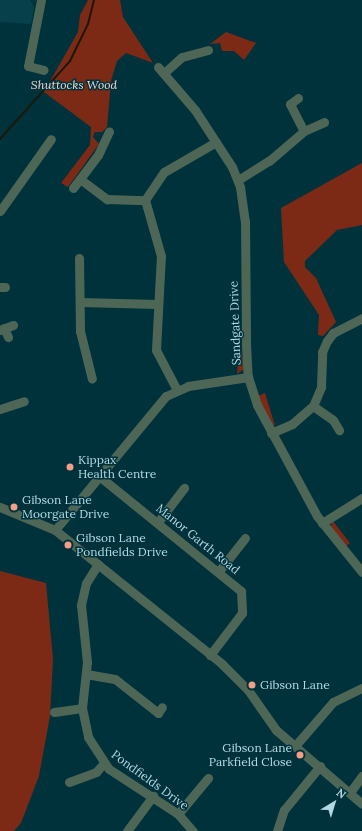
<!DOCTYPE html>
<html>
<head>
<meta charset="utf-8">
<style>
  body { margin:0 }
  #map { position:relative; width:362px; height:831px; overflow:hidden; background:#00323c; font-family:Lora,serif }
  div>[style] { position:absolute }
  .built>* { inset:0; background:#07404b }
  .green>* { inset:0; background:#7c2a15 }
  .stream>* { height:2px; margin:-1px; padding:0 1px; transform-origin:1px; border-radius:1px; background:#1b1809 }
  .street>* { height:9px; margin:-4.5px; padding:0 4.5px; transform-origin:4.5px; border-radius:4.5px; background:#4e6656 }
  .dots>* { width:11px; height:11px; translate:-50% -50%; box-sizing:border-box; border:2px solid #00323c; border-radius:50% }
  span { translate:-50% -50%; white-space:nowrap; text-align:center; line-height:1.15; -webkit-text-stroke:3px #00323c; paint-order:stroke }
  .park-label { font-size:12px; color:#f0d5ce; font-style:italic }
  .street-label { font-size:12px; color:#b2d9e3 }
  .poi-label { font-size:12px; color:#b2d9e3 }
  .left { translate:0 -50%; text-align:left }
  .right { translate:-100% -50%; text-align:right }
  .north { position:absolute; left:314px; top:783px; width:40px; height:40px; -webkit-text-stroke:3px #00323c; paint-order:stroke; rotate:38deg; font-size:11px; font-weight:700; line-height:16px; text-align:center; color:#b2d9e3 }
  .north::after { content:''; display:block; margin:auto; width:14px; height:18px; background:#b2d9e3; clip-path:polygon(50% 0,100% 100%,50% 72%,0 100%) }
</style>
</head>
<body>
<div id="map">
  <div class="built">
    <i style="clip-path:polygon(0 0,30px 0,34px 7px,31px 24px,0 22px)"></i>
  </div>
  <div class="green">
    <i style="clip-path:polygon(88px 0,120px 0,123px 17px,153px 63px,126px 53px,117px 61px,111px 81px,107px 127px,102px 132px,95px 132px,93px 137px,99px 144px,68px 187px,61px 183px,90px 145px,91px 127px,44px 92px,78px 32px,80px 15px)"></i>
    <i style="clip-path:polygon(226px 32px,256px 43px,244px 60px,234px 51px,222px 51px,220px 43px,210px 44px)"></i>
    <i style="clip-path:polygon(362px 163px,362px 225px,337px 230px,305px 261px,305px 267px,316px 278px,336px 322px,323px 336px,318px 335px,319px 315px,284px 262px,281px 208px)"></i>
    <i style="clip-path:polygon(240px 338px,244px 369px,237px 374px)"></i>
    <i style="clip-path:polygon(265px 393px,275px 426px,269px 422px,258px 396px)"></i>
    <i style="clip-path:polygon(332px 520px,350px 543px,345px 547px,331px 527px)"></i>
    <i style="clip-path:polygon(0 571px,46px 583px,53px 659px,50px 716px,39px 776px,21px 823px,14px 831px,0 831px)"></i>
  </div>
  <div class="stream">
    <i style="left:0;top:139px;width:105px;rotate:-48.1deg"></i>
    <i style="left:70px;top:61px;width:41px;rotate:-64.1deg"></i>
    <i style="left:88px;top:24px;width:25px;rotate:-76deg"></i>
  </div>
  <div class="street">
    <i style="left:41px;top:0;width:67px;rotate:101.1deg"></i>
    <i style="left:28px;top:66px;width:16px;rotate:14deg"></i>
    <i style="left:158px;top:67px;width:57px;rotate:49.3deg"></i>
    <i style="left:195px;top:110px;width:68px;rotate:57deg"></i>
    <i style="left:232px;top:167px;width:22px;rotate:68deg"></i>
    <i style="left:240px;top:187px;width:34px;rotate:82deg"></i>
    <i style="left:245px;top:221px;width:123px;rotate:89.5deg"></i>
    <i style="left:246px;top:344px;width:33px;rotate:87deg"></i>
    <i style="left:248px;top:377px;width:29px;rotate:72deg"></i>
    <i style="left:257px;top:405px;width:126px;rotate:61.6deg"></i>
    <i style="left:317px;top:516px;width:72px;rotate:51.2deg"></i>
    <i style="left:164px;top:73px;width:24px;rotate:-42deg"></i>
    <i style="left:182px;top:57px;width:27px;rotate:-15deg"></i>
    <i style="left:298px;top:98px;width:10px;rotate:143deg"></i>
    <i style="left:290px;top:104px;width:30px;rotate:63deg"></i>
    <i style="left:80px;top:179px;width:34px;rotate:37deg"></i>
    <i style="left:107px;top:199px;width:38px;rotate:2deg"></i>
    <i style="left:238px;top:180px;width:36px;rotate:-32deg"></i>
    <i style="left:269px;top:161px;width:46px;rotate:-40.6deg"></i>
    <i style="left:304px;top:131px;width:22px;rotate:-24deg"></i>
    <i style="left:73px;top:188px;width:41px;rotate:-52.9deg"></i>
    <i style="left:98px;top:155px;width:26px;rotate:-65deg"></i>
    <i style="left:0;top:211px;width:88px;rotate:-54.7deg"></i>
    <i style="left:79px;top:258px;width:73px;rotate:89.2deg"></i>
    <i style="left:80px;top:331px;width:49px;rotate:76deg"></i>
    <i style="left:0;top:287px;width:5px"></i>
    <i style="left:80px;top:302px;width:77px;rotate:1.5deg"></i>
    <i style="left:4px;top:328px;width:10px;rotate:66deg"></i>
    <i style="left:0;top:330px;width:14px;rotate:-21deg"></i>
    <i style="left:177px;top:390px;width:45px;rotate:-117.7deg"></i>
    <i style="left:156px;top:350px;width:94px;rotate:-87deg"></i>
    <i style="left:161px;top:256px;width:58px;rotate:-105.9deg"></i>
    <i style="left:145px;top:200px;width:34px;rotate:-56deg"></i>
    <i style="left:164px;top:172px;width:60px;rotate:-30deg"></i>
    <i style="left:313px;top:406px;width:24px;rotate:35deg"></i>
    <i style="left:333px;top:420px;width:12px;rotate:59deg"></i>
    <i style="left:0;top:409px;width:25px;rotate:-18deg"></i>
    <i style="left:271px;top:433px;width:23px;rotate:-23deg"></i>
    <i style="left:292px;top:424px;width:28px;rotate:-41deg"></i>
    <i style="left:313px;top:406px;width:21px;rotate:-67deg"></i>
    <i style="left:321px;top:387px;width:35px;rotate:-88deg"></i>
    <i style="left:322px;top:352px;width:12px;rotate:-66deg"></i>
    <i style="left:327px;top:341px;width:10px;rotate:-53deg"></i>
    <i style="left:333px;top:333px;width:33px;rotate:-27deg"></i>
    <i style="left:99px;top:476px;width:183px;rotate:39deg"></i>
    <i style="left:241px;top:591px;width:22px;rotate:87deg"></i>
    <i style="left:242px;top:613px;width:53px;rotate:127.3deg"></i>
    <i style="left:0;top:507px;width:60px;rotate:22.7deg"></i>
    <i style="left:55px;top:530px;width:214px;rotate:38.7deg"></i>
    <i style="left:222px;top:664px;width:37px;rotate:45deg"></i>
    <i style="left:248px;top:690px;width:49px;rotate:55deg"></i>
    <i style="left:276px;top:730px;width:113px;rotate:40.7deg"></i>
    <i style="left:158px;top:522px;width:43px;rotate:-52.6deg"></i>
    <i style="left:322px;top:523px;width:47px;rotate:-32deg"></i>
    <i style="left:55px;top:530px;width:174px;rotate:-50.4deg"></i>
    <i style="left:166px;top:396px;width:24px;rotate:-24deg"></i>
    <i style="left:188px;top:386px;width:61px;rotate:-8.5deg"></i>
    <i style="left:98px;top:564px;width:22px;rotate:122deg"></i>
    <i style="left:86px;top:583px;width:23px;rotate:103deg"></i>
    <i style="left:81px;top:605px;width:57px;rotate:84deg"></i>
    <i style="left:87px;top:662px;width:46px;rotate:96.2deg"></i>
    <i style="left:82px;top:708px;width:30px;rotate:78deg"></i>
    <i style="left:88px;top:737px;width:38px;rotate:57deg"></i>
    <i style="left:109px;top:769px;width:82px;rotate:33.1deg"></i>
    <i style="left:178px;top:814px;width:23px;rotate:49deg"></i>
    <i style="left:219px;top:571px;width:42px;rotate:-51.8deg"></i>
    <i style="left:86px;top:674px;width:29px;rotate:10deg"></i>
    <i style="left:115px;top:679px;width:55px;rotate:38.3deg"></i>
    <i style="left:158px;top:713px;width:7px;rotate:-56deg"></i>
    <i style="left:54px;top:712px;width:28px;rotate:-8deg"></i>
    <i style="left:295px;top:746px;width:58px;rotate:-49.2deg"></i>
    <i style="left:333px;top:702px;width:32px;rotate:-26deg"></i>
    <i style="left:69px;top:782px;width:29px;rotate:-20deg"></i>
    <i style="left:96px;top:772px;width:12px;rotate:-48deg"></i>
    <i style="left:351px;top:791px;width:19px;rotate:-54deg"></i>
    <i style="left:178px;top:814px;width:47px;rotate:-50.2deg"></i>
    <i style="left:127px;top:831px;width:44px;rotate:-53.4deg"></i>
    <i style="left:277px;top:831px;width:22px;rotate:-72deg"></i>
    <i style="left:284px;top:810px;width:57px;rotate:-50.7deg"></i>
  </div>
  <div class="dots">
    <i style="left:70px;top:467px;background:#f49e88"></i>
    <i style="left:14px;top:507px;background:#f49e88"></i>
    <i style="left:68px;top:545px;background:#f49e88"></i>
    <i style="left:252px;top:685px;background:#f49e88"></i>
    <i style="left:300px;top:755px;background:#f49e88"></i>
  </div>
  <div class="park-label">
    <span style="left:74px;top:85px">Shuttocks Wood</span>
  </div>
  <div class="street-label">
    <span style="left:235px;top:323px;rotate:-92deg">Sandgate Drive</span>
    <span style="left:198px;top:539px;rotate:39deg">Manor Garth Road</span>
    <span style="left:150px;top:780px;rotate:36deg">Pondfields Drive</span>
  </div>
  <div class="poi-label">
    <span class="left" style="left:78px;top:467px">Kippax<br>Health Centre</span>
    <span class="left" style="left:22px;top:507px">Gibson Lane<br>Moorgate Drive</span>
    <span class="left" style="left:76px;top:545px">Gibson Lane<br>Pondfields Drive</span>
    <span class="left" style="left:260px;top:685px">Gibson Lane</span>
    <span class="right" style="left:292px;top:755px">Gibson Lane<br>Parkfield Close</span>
  </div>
  <div class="north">N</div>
</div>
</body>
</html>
